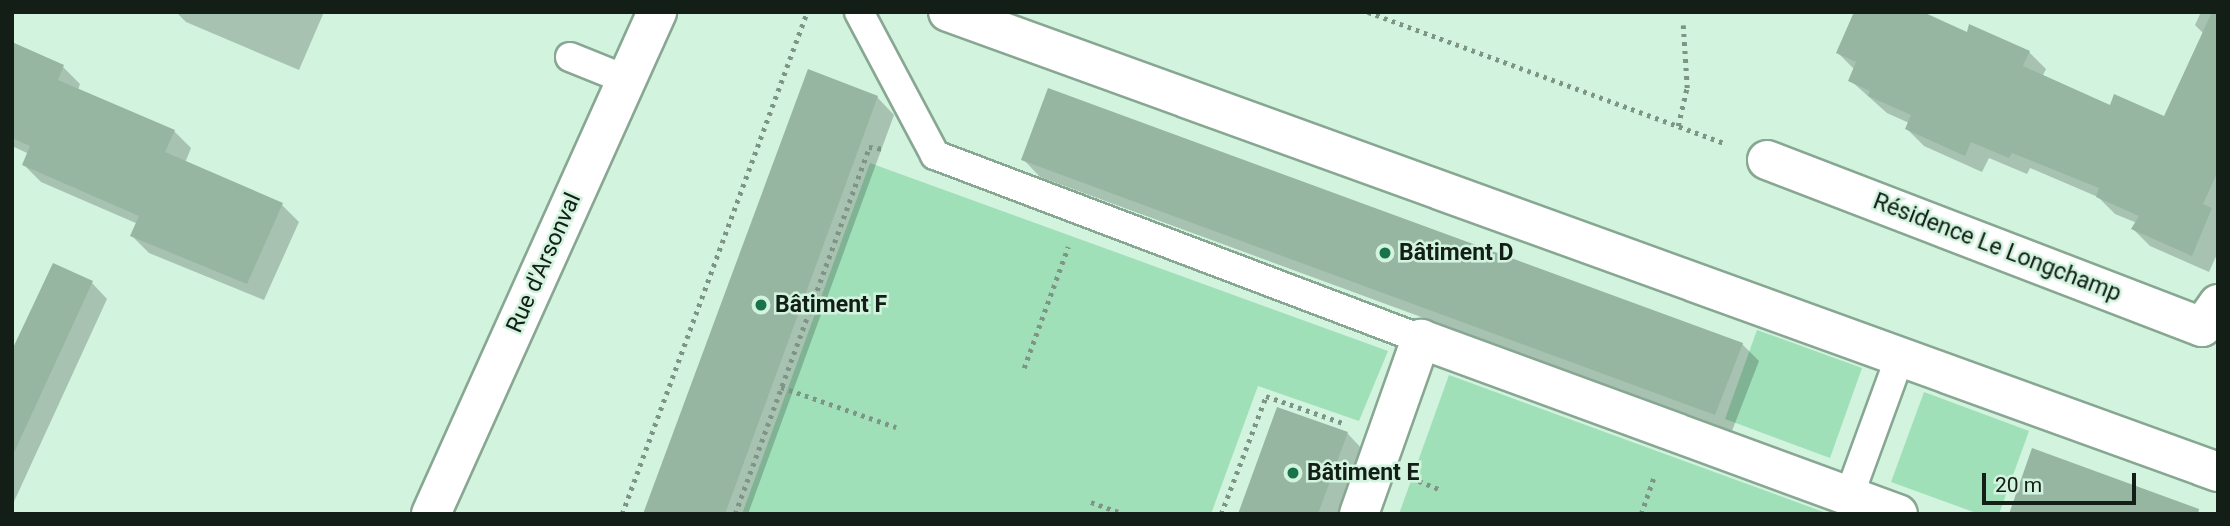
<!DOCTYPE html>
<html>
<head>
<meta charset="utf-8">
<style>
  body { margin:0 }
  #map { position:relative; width:2230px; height:526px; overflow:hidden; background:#d2f3de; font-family:Roboto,sans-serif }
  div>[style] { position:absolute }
  .green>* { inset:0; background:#a0e0b9 }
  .shadow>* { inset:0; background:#0003 }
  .building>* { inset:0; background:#96b6a1 }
  .path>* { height:4.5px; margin-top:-2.25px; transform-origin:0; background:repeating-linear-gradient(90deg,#7e9586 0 3.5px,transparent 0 8.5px) }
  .roads { filter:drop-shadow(2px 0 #88a793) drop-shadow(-2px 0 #88a793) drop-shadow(0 2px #88a793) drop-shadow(0 -2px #88a793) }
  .lane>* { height:28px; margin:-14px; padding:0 14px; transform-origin:14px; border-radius:14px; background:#fff }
  .street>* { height:38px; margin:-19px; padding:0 19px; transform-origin:19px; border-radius:19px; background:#fff }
  .dots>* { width:19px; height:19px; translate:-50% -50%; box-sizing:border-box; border:4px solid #d2f3de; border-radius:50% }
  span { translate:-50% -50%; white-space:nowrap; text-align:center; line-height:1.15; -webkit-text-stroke:5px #d2f3de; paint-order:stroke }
  .street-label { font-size:23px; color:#121e16 }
  .poi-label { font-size:23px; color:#121e16; font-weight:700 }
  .left { translate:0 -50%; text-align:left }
  .frame { position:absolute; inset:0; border:14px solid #121e16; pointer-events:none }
  .scale { position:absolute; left:1982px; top:473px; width:154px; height:32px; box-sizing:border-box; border:4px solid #121e16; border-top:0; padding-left:9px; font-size:21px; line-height:24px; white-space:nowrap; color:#121e16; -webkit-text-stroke:5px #d2f3de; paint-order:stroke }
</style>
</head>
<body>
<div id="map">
  <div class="green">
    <i style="clip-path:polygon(870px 163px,1388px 351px,1359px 421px,1258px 386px,1211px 514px,742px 514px)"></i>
    <i style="clip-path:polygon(1757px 330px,1862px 368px,1830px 458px,1725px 419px)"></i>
    <i style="clip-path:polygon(1449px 375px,1829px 514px,1399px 514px)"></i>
    <i style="clip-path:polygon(1924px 392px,2029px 431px,1999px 514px,1979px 514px,1891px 482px)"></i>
  </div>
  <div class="shadow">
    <i style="clip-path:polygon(176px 12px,324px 12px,299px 70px,186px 22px)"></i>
    <i style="clip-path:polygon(2201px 12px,2218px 12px,2218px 252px,2209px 272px,2150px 246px,2133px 229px,2137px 223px,2115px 214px,2098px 197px,2030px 168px,2027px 174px,1989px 158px,1982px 172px,1924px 146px,1907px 129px,1909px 123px,1887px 113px,1850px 80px,1855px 70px,1838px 53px,1968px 34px,2029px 52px,2046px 69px,2042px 77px,2111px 107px,2164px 119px,2204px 34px,2195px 25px)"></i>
    <i style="clip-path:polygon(12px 44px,63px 67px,80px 84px,78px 90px,174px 131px,191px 148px,185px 163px,282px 205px,299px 222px,264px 300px,149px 253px,132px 236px,138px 224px,41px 182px,24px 165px,29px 154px,12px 146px)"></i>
    <i style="clip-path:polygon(877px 97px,894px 115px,748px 514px,645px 514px)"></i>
    <i style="clip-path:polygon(1023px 159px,1742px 344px,1759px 361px,1732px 431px,1040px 177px)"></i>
    <i style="clip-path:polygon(92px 283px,107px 299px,12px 506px,12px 354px)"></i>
    <i style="clip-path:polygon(1278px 409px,1348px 434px,1363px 450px,1340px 514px,1240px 514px)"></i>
  </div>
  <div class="building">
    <i style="clip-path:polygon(1854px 12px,1923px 12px,1967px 32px,1969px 24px,2030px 51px,2023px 66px,2110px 105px,2114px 94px,2164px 116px,2212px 12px,2218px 12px,2218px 171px,2203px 204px,2212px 208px,2192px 256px,2131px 229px,2139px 216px,2096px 197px,2099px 188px,2012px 153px,2009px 158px,1971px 142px,1965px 156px,1905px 129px,1911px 115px,1868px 96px,1870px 91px,1848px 81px,1856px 62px,1836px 53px)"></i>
    <i style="clip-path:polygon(12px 42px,64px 65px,58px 80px,175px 130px,165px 152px,283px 203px,247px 284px,130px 236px,139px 216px,22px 165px,30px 146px,12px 138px)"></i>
    <i style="clip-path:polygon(808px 69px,878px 96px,725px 514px,643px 514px)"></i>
    <i style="clip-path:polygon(1048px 88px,1743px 343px,1715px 415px,1021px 160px)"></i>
    <i style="clip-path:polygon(53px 263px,93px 281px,12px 457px,12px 350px)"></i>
    <i style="clip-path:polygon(1277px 407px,1348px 432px,1318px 514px,1238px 514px)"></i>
    <i style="clip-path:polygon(2032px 448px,2199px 509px,2198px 514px,2009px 514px)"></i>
  </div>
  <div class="path">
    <i style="left:1368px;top:12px;width:379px;rotate:20.2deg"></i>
    <i style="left:1678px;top:126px;width:39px;rotate:-77deg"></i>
    <i style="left:1687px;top:88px;width:63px;rotate:-93.6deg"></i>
    <i style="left:1024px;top:368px;width:129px;rotate:-70deg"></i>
    <i style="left:781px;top:387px;width:122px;rotate:19.2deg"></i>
    <i style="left:1419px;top:481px;width:24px;rotate:22deg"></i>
    <i style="left:1091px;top:502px;width:35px;rotate:20deg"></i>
    <i style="left:622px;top:514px;width:535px;rotate:-69.77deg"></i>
    <i style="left:735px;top:514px;width:391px;rotate:-69.9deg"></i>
    <i style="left:869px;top:147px;width:16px;rotate:7deg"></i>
    <i style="left:1221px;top:514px;width:126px;rotate:-69.1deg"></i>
    <i style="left:1266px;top:396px;width:82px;rotate:19.3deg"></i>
    <i style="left:1641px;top:514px;width:42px;rotate:-70.7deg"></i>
  </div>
  <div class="roads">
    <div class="lane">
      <i style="left:859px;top:12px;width:162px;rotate:62deg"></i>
      <i style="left:935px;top:155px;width:520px;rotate:20.74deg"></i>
      <i style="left:570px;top:57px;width:61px;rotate:22deg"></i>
      <i style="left:1849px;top:496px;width:148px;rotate:-69.9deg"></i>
    </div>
    <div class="street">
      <i style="left:948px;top:12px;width:1351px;rotate:19.91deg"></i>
      <i style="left:1767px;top:160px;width:466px;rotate:21deg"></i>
      <i style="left:2202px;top:327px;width:28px;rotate:-55deg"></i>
      <i style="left:431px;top:514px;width:551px;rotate:-65.76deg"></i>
      <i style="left:1359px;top:514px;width:186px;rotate:-70.5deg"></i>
      <i style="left:1421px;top:339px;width:508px;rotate:20.15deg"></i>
    </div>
  </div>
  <div class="dots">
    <i style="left:1385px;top:253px;background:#197348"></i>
    <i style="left:761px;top:305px;background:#197348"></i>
    <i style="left:1293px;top:473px;background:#197348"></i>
  </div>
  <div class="street-label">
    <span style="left:1997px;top:248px;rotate:21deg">Résidence Le Longchamp</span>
    <span style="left:544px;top:263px;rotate:-66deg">Rue d'Arsonval</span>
  </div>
  <div class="poi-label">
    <span class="left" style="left:1399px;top:253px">Bâtiment D</span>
    <span class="left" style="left:775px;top:305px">Bâtiment F</span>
    <span class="left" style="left:1307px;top:473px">Bâtiment E</span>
  </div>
  <div class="frame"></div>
  <div class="scale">20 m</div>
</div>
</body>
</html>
